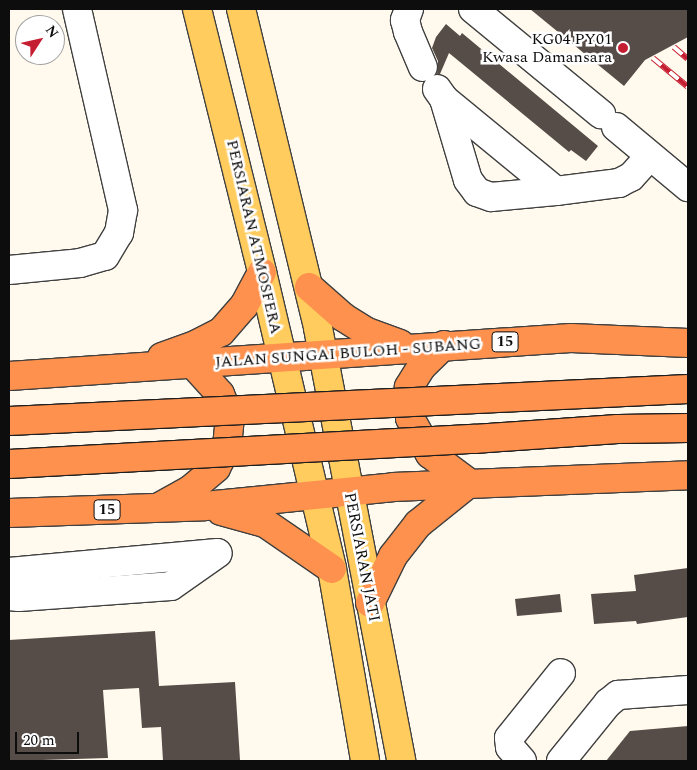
<!DOCTYPE html>
<html>
<head>
<meta charset="utf-8">
<style>
  body { margin:0 }
  #map { position:relative; width:697px; height:770px; overflow:hidden; background:#fffaed; font-family:Spectral,serif }
  div>[style] { position:absolute }
  .building>* { inset:0; background:#564d49 }
  .roads { filter:drop-shadow(1px 0 #404040) drop-shadow(-1px 0 #404040) drop-shadow(0 1px #404040) drop-shadow(0 -1px #404040) }
  .minor>* { height:28px; margin:-14px; padding:0 14px; transform-origin:14px; border-radius:14px; background:#fff }
  .major>* { height:28px; margin:-14px; padding:0 14px; transform-origin:14px; border-radius:14px; background:#ffcc5d }
  .highway>* { height:28px; margin:-14px; padding:0 14px; transform-origin:14px; border-radius:14px; background:#fd914d }
  .rail>* { height:5.5px; margin-top:-2.75px; transform-origin:0; background:repeating-linear-gradient(90deg,#fff 0 11px,#c51d31 0 22px); box-sizing:border-box; border-block:1px solid #c51d31 }
  .bridges { filter:drop-shadow(1px 0 #1e1e1e) drop-shadow(-1px 0 #1e1e1e) drop-shadow(0 1px #1e1e1e) drop-shadow(0 -1px #1e1e1e) }
  .highway-bridge>* { height:28px; margin:-14px; padding:0 14px; transform-origin:14px; border-radius:14px; background:#fd914d }
  .dots>* { width:14px; height:14px; translate:-50% -50%; box-sizing:border-box; border:2px solid #fff; border-radius:50% }
  span { translate:-50% -50%; white-space:nowrap; text-align:center; line-height:1.15; -webkit-text-stroke:5px #fff; paint-order:stroke }
  .shield-label span { padding:1px 4px; background:#fff; border:1px solid; border-radius:4px; -webkit-text-stroke-width:0 }
  .shield-label { font-size:15px; color:#0d0d0d; font-weight:700 }
  .poi-label { font-size:16px; color:#0d0d0d }
  .right { translate:-100% -50%; text-align:right }
  .street-label { font-size:16px; color:#0d0d0d }
  .frame { position:absolute; inset:0; border:10px solid #0d0d0d; pointer-events:none }
  .north { position:absolute; left:15px; top:15px; width:50px; height:50px; box-sizing:border-box; background:#fff; border:1px solid #9e9e9e; border-radius:50%; rotate:55deg; font-size:14px; font-weight:700; line-height:20px; text-align:center; color:#0d0d0d }
  .north::after { content:''; display:block; margin:auto; width:18px; height:22px; background:#c51d31; clip-path:polygon(50% 0,100% 100%,50% 72%,0 100%) }
  .scale { position:absolute; left:15px; top:732px; width:64px; height:22px; box-sizing:border-box; border:2px solid #0d0d0d; border-top:0; padding-left:6px; font-size:15px; line-height:18px; white-space:nowrap; color:#0d0d0d; -webkit-text-stroke:4px #fff; paint-order:stroke }
</style>
</head>
<body>
<div id="map">
  <div class="building">
    <i style="clip-path:polygon(530px 9px,688px 9px,688px 37px,645px 60px,624px 86px)"></i>
    <i style="clip-path:polygon(446px 24px,460px 36px,462px 33px,598px 146px,586px 161px,571px 150px,569px 152px,449px 53px,440px 74px,437px 74px,438px 61px,432px 48px,436px 37px)"></i>
    <i style="clip-path:polygon(688px 568px,688px 617px,637px 624px,636px 621px,594px 624px,591px 594px,636px 591px,634px 575px)"></i>
    <i style="clip-path:polygon(560px 594px,562px 612px,517px 616px,515px 599px)"></i>
    <i style="clip-path:polygon(155px 631px,159px 686px,235px 682px,240px 760px,163px 761px,161px 727px,142px 728px,139px 688px,103px 690px,108px 758px,9px 761px,9px 640px)"></i>
    <i style="clip-path:polygon(688px 726px,688px 761px,606px 761px,630px 731px)"></i>
  </div>
  <div class="roads">
    <div class="minor">
      <i style="left:409px;top:9px;width:12px;rotate:110deg"></i>
      <i style="left:405px;top:20px;width:12px;rotate:76deg"></i>
      <i style="left:408px;top:32px;width:38px;rotate:67deg"></i>
      <i style="left:473px;top:9px;width:166px;rotate:39.4deg"></i>
      <i style="left:437px;top:89px;width:12px;rotate:55deg"></i>
      <i style="left:444px;top:99px;width:145px;rotate:39.4deg"></i>
      <i style="left:556px;top:191px;width:64px;rotate:-7.2deg"></i>
      <i style="left:619px;top:183px;width:13px;rotate:-27deg"></i>
      <i style="left:631px;top:177px;width:28px;rotate:-48deg"></i>
      <i style="left:444px;top:99px;width:84px;rotate:73.5deg"></i>
      <i style="left:468px;top:180px;width:15px;rotate:53deg"></i>
      <i style="left:477px;top:192px;width:15px;rotate:20deg"></i>
      <i style="left:491px;top:197px;width:65px;rotate:-5.3deg"></i>
      <i style="left:616px;top:127px;width:94px;rotate:39.8deg"></i>
      <i style="left:9px;top:270px;width:71px;rotate:-5.6deg"></i>
      <i style="left:80px;top:263px;width:26px;rotate:-16deg"></i>
      <i style="left:105px;top:256px;width:27px;rotate:-59deg"></i>
      <i style="left:119px;top:233px;width:23px;rotate:-80deg"></i>
      <i style="left:123px;top:210px;width:206px;rotate:-102.9deg"></i>
      <i style="left:9px;top:572px;width:209px;rotate:-5.2deg"></i>
      <i style="left:9px;top:596px;width:10px;rotate:6deg"></i>
      <i style="left:19px;top:597px;width:152px;rotate:-4.1deg"></i>
      <i style="left:171px;top:586px;width:57px;rotate:-35.1deg"></i>
      <i style="left:522px;top:761px;width:18px;rotate:-131deg"></i>
      <i style="left:510px;top:747px;width:9px;rotate:-96deg"></i>
      <i style="left:509px;top:738px;width:83px;rotate:-51.3deg"></i>
      <i style="left:561px;top:761px;width:75px;rotate:-51deg"></i>
      <i style="left:608px;top:703px;width:13px;rotate:-39deg"></i>
      <i style="left:618px;top:695px;width:70px;rotate:-4.1deg"></i>
    </div>
    <div class="major">
      <i style="left:197px;top:9px;width:271px;rotate:76.1deg"></i>
      <i style="left:262px;top:272px;width:305px;rotate:76.7deg"></i>
      <i style="left:332px;top:569px;width:195px;rotate:80.2deg"></i>
      <i style="left:241px;top:9px;width:328px;rotate:76.4deg"></i>
      <i style="left:318px;top:328px;width:441px;rotate:79.1deg"></i>
    </div>
    <div class="highway">
      <i style="left:309px;top:287px;width:45px;rotate:41.4deg"></i>
      <i style="left:343px;top:317px;width:28px;rotate:32deg"></i>
      <i style="left:367px;top:332px;width:35px;rotate:20deg"></i>
      <i style="left:444px;top:345px;width:30px;rotate:136deg"></i>
      <i style="left:422px;top:366px;width:25px;rotate:122deg"></i>
      <i style="left:409px;top:387px;width:31px;rotate:88deg"></i>
      <i style="left:410px;top:418px;width:41px;rotate:60.9deg"></i>
      <i style="left:430px;top:454px;width:49px;rotate:36.6deg"></i>
      <i style="left:162px;top:357px;width:37px;rotate:-20deg"></i>
      <i style="left:197px;top:344px;width:27px;rotate:-27deg"></i>
      <i style="left:221px;top:332px;width:35px;rotate:-49deg"></i>
      <i style="left:244px;top:306px;width:38px;rotate:-62deg"></i>
      <i style="left:9px;top:376px;width:563px;rotate:-3.87deg"></i>
      <i style="left:571px;top:338px;width:117px;rotate:2.4deg"></i>
      <i style="left:161px;top:506px;width:33px;rotate:-29deg"></i>
      <i style="left:190px;top:490px;width:34px;rotate:-40deg"></i>
      <i style="left:216px;top:468px;width:25px;rotate:-63deg"></i>
      <i style="left:227px;top:446px;width:28px;rotate:-84deg"></i>
      <i style="left:230px;top:418px;width:26px;rotate:-113deg"></i>
      <i style="left:220px;top:394px;width:40px;rotate:-132deg"></i>
      <i style="left:221px;top:511px;width:46px;rotate:15.3deg"></i>
      <i style="left:265px;top:523px;width:81px;rotate:34.5deg"></i>
      <i style="left:9px;top:513px;width:196px;rotate:-2deg"></i>
      <i style="left:205px;top:506px;width:190px;rotate:-5.7deg"></i>
      <i style="left:394px;top:487px;width:294px;rotate:-2.3deg"></i>
      <i style="left:370px;top:603px;width:52px;rotate:-63.9deg"></i>
      <i style="left:393px;top:556px;width:41px;rotate:-52deg"></i>
      <i style="left:418px;top:524px;width:65px;rotate:-38.8deg"></i>
    </div>
  </div>
  <div class="rail">
    <i style="left:674px;top:47px;width:18px;rotate:41deg"></i>
    <i style="left:653px;top:58px;width:45px;rotate:39.6deg"></i>
  </div>
  <div class="bridges">
    <div class="highway-bridge">
      <i style="left:9px;top:421px;width:680px;rotate:-2.7deg"></i>
      <i style="left:9px;top:464px;width:466px;rotate:-3.1deg"></i>
      <i style="left:474px;top:439px;width:144px;rotate:-4deg"></i>
      <i style="left:618px;top:429px;width:70px;rotate:-0.8deg"></i>
    </div>
  </div>
  <div class="dots">
    <i style="left:623px;top:48px;background:#c51d31"></i>
  </div>
  <div class="shield-label">
    <span style="left:505px;top:342px">15</span>
    <span style="left:107px;top:510px">15</span>
  </div>
  <div class="poi-label">
    <span class="right" style="left:612px;top:48px">KG04 PY01<br>Kwasa Damansara</span>
  </div>
  <div class="street-label">
    <span style="left:254px;top:237px;rotate:77deg">PERSIARAN ATMOSFERA</span>
    <span style="left:348px;top:353px;rotate:-4deg">JALAN SUNGAI BULOH - SUBANG</span>
    <span style="left:362px;top:557px;rotate:79deg">PERSIARAN JATI</span>
  </div>
  <div class="frame"></div>
  <div class="north">N</div>
  <div class="scale">20 m</div>
</div>
</body>
</html>
